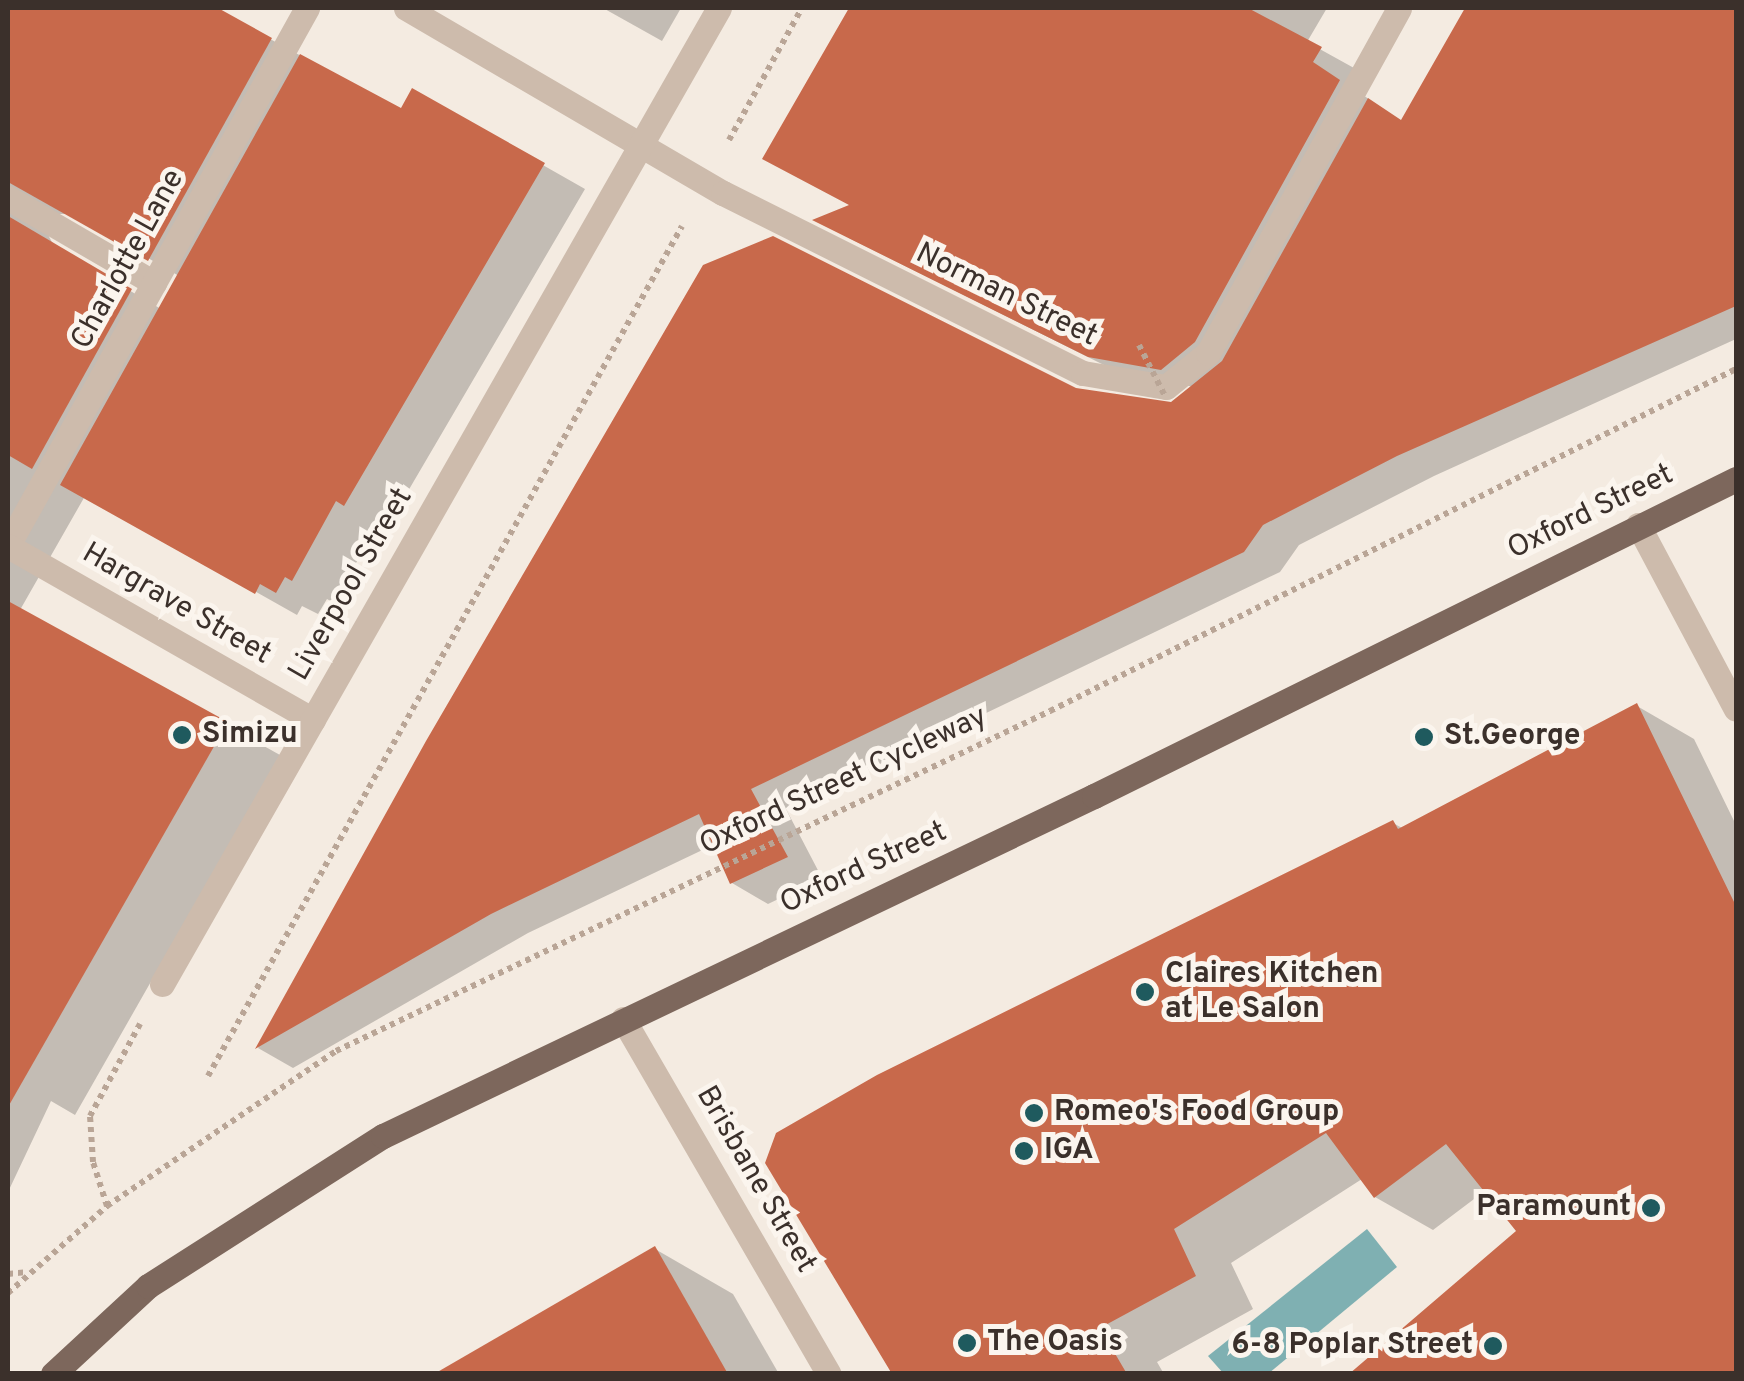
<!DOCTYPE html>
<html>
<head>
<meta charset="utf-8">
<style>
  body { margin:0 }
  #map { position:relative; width:1744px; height:1381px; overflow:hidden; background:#f4ebe1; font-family:Overpass,sans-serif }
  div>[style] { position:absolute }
  .water>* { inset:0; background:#7fb0b2 }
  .shadow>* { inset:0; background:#0003 }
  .building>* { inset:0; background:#c8694b }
  .path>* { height:6px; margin-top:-3px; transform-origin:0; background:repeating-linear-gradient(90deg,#b9a596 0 5px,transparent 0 10px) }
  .minor>* { height:25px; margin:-12.5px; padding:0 12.5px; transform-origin:12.5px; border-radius:12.5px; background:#cdbbac }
  .major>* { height:25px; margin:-12.5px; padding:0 12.5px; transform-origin:12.5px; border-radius:12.5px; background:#7d675c }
  .path-bridge>* { height:6px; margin-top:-3px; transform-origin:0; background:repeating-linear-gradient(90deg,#b9a596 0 5px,transparent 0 10px) }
  .dots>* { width:28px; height:28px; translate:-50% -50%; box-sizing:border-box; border:5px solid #fbf5ee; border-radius:50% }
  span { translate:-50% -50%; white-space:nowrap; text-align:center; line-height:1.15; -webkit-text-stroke:10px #fbf5ee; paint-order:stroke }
  .street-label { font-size:30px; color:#3b302b }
  .poi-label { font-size:30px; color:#3b302b; font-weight:700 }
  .left { translate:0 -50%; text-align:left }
  .right { translate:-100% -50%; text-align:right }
  .frame { position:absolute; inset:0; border:10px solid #3b302b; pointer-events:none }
</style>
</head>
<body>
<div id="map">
  <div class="water">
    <i style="clip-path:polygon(1367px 1229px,1397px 1267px,1269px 1373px,1223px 1373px,1208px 1356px)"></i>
  </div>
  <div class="shadow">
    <i style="clip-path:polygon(evenodd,8px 8px,213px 8px,402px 111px,413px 91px,585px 189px,387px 527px,378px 523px,334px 603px,327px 599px,318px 614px,302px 606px,297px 615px,85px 496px,20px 610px,280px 755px,75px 1115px,51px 1101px,8px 1192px,8px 8px,56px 214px,72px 214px,179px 276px,161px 309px,54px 246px,45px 229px,56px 214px)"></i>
    <i style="clip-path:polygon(603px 8px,681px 8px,662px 41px)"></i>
    <i style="clip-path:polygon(852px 8px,1327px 8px,1307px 42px,1354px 68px,1345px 83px,1403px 122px,1467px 8px,1736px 8px,1736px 339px,1434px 476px,1299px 545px,1280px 572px,786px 809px,822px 878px,768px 904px,732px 883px,715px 844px,528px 933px,293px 1068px,258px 1048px,428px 742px,1075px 390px,1163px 406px,1177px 402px,1195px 387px,1124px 375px,849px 238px,852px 206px,765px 158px)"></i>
    <i style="clip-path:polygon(1637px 706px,1694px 739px,1736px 825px,1736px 1374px,1353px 1374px,1519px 1232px,1486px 1190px,1433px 1230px,1375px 1197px,1362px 1179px,1231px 1263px,1253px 1309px,1157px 1362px,1164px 1374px,893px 1374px,1393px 823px,1404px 829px)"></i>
    <i style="clip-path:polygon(655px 1249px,733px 1294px,779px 1374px,439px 1374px)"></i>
  </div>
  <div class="building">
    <i style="clip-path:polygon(8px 8px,218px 8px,272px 38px,148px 261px,8px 182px)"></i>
    <i style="clip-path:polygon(849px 8px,1248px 8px,1322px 47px,1313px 62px,1340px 80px,1195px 342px,1161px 370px,1088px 357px,812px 220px,849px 205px,762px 159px)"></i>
    <i style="clip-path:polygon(1465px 8px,1736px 8px,1736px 306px,1397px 456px,1263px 525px,1244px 552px,751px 789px,788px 857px,730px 884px,699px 814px,491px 914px,255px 1049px,426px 741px,703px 265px,773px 236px,1076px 388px,1171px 402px,1222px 361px,1368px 98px,1401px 120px)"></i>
    <i style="clip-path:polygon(300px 54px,401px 108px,412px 88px,545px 163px,344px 506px,336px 501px,292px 581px,285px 577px,276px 593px,260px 584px,255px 594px,60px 485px)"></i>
    <i style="clip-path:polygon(8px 216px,132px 289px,32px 469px,8px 455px)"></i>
    <i style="clip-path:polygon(8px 601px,228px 722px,8px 1107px)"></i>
    <i style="clip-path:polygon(1637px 703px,1736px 906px,1736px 1374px,1349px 1374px,1516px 1231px,1446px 1144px,1374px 1198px,1326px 1133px,1174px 1229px,1196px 1276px,1100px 1328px,1127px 1374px,892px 1374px,765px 1163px,776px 1133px,877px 1075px,1393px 820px,1398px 829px)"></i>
    <i style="clip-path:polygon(655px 1246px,728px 1374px,434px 1374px)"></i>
  </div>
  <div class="path">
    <i style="left:729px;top:140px;width:151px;rotate:-61.1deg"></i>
    <i style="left:208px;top:1076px;width:973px;rotate:-60.85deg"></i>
    <i style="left:107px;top:1206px;width:46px;rotate:-107.7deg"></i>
    <i style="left:93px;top:1162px;width:46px;rotate:-93.7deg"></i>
    <i style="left:90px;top:1116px;width:105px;rotate:-61.5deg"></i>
    <i style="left:8px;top:1274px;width:18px;rotate:-6deg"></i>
    <i style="left:8px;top:1293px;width:132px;rotate:-41.3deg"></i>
    <i style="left:107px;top:1206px;width:277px;rotate:-34.1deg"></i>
    <i style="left:336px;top:1051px;width:791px;rotate:-25.46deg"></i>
    <i style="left:1050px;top:711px;width:767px;rotate:-26.5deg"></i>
  </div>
  <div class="minor">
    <i style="left:406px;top:8px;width:367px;rotate:30.3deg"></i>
    <i style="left:723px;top:193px;width:402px;rotate:26.6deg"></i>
    <i style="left:1083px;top:373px;width:84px;rotate:9.6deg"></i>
    <i style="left:1166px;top:387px;width:54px;rotate:-39deg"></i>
    <i style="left:1208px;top:353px;width:394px;rotate:-61deg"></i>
    <i style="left:8px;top:198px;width:169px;rotate:30.2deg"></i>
    <i style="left:1638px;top:525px;width:208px;rotate:62deg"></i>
    <i style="left:8px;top:545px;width:615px;rotate:-60.89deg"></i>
    <i style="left:8px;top:546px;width:351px;rotate:29.7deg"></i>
    <i style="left:162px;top:984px;width:1124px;rotate:-60.29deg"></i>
    <i style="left:623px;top:1019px;width:410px;rotate:59.9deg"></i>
  </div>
  <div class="major">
    <i style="left:53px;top:1374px;width:129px;rotate:-42.8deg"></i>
    <i style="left:148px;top:1286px;width:279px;rotate:-32.6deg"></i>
    <i style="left:383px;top:1136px;width:788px;rotate:-25.56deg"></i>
    <i style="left:1094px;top:796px;width:716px;rotate:-26.28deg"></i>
  </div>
  <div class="path-bridge">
    <i style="left:1139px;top:345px;width:59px;rotate:63deg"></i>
  </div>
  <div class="dots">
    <i style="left:182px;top:735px;background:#1f5a5e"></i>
    <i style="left:1424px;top:737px;background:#1f5a5e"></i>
    <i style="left:1145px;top:992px;background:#1f5a5e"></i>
    <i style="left:1034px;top:1113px;background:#1f5a5e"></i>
    <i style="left:1024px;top:1151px;background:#1f5a5e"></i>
    <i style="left:1651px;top:1208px;background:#1f5a5e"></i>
    <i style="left:967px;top:1343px;background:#1f5a5e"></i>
    <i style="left:1493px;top:1346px;background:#1f5a5e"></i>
  </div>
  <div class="street-label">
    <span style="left:129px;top:260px;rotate:-61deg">Charlotte Lane</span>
    <span style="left:1006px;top:296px;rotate:26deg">Norman Street</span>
    <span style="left:1591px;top:513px;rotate:-26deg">Oxford Street</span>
    <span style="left:352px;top:585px;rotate:-60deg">Liverpool Street</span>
    <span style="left:176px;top:605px;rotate:30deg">Hargrave Street</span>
    <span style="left:844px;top:782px;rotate:-25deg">Oxford Street Cycleway</span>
    <span style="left:864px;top:869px;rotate:-25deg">Oxford Street</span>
    <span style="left:755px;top:1180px;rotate:60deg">Brisbane Street</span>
  </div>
  <div class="poi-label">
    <span class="left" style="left:202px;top:735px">Simizu</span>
    <span class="left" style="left:1444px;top:737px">St.George</span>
    <span class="left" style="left:1165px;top:992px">Claires Kitchen<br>at Le Salon</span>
    <span class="left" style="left:1054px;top:1113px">Romeo's Food Group</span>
    <span class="left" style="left:1044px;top:1151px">IGA</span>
    <span class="right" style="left:1631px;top:1208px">Paramount</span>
    <span class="left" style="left:987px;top:1343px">The Oasis</span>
    <span class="right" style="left:1473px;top:1346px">6-8 Poplar Street</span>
  </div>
  <div class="frame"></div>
</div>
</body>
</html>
